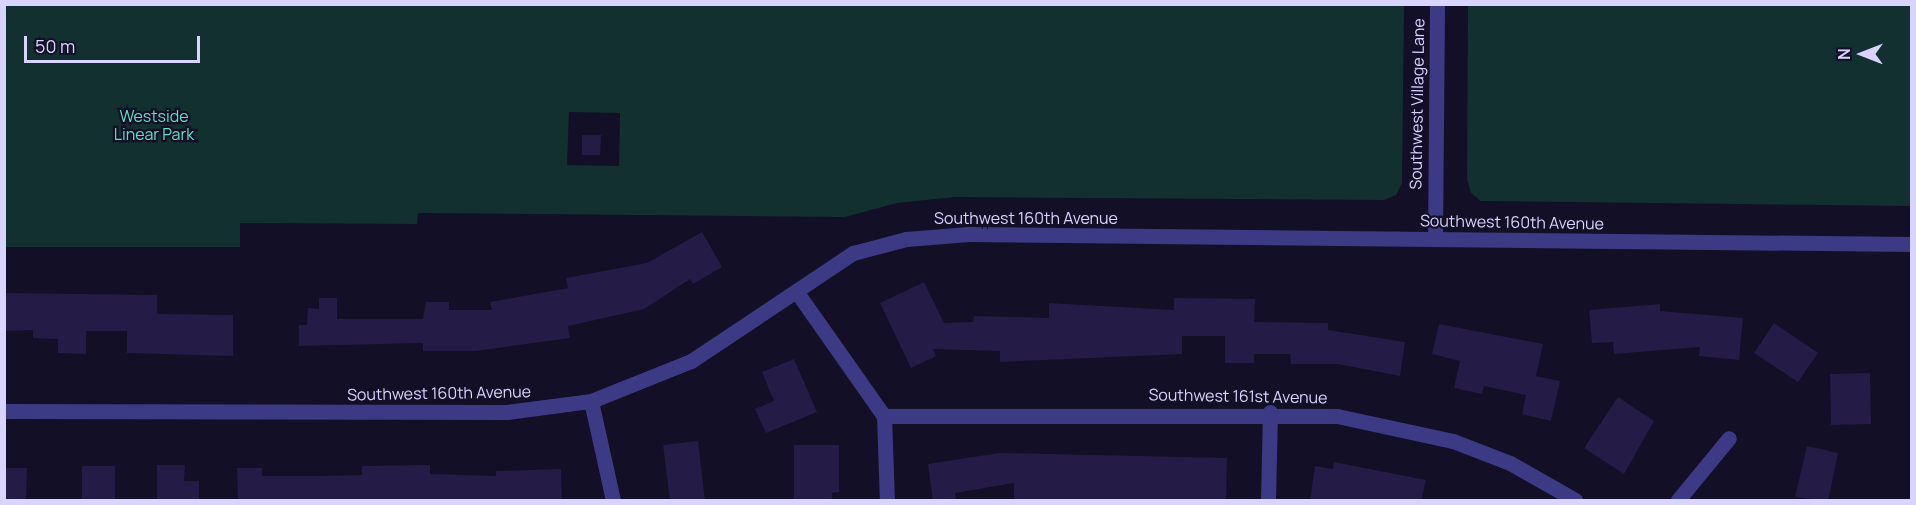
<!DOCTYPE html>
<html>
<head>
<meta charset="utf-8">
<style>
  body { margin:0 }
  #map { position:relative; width:1916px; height:505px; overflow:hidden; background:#130f26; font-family:Manrope,sans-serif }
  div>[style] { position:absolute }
  .green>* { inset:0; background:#12302f }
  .building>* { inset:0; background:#241b47 }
  .minor>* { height:15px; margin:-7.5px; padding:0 7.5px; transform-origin:7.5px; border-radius:7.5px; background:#3d3a85 }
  span { translate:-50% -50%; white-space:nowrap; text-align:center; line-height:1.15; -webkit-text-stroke:4.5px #130f26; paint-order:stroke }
  .street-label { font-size:16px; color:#d9d4ff }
  .park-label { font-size:16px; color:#5fe0c0 }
  .frame { position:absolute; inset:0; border:6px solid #d9d4ff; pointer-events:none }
  .north { position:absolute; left:1832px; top:24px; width:60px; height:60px; -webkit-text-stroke:4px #130f26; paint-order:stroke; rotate:270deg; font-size:16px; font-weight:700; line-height:24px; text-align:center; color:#d9d4ff }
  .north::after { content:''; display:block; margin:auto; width:21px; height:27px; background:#d9d4ff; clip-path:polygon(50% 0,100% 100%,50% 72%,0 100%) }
  .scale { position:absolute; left:24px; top:36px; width:176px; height:27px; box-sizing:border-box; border:3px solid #d9d4ff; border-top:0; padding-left:8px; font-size:18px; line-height:21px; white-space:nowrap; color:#d9d4ff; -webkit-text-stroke:4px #130f26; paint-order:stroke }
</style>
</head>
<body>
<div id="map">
  <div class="green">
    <i style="clip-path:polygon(evenodd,5px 4px,1404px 5px,1402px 183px,1396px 195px,1384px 200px,955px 197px,897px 203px,845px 217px,418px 213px,417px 224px,240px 223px,240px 247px,5px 247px,5px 4px,569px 112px,620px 113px,619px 166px,567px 165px,569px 112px)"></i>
    <i style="clip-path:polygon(1468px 5px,1911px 5px,1911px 206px,1481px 201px,1471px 193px,1467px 179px)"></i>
  </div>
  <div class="building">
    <i style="clip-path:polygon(582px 135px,601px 135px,600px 155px,582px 155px)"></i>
    <i style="clip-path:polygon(702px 232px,722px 267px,693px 284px,690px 279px,644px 309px,568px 326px,570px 338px,475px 351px,423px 351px,423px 343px,299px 346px,299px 325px,307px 325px,308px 308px,319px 309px,319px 298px,337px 298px,337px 319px,423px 319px,426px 302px,449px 302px,449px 310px,492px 310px,490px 302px,568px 288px,566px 278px,647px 263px)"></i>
    <i style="clip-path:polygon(924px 282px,944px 323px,973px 322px,974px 316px,1049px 318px,1049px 303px,1174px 310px,1174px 298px,1255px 299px,1254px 322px,1328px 323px,1328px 330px,1405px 342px,1400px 376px,1338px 364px,1291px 364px,1290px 354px,1254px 354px,1254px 363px,1225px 363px,1225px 336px,1182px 336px,1182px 354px,1000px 362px,1000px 351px,933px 349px,936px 356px,911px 368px,880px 303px)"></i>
    <i style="clip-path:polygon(4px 293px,157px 295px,157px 314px,233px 315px,233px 356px,127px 353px,127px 331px,86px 331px,86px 354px,58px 353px,58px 339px,33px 338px,33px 330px,4px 331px)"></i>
    <i style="clip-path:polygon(1660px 304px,1660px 311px,1743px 318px,1739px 360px,1699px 356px,1700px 347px,1614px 354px,1613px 342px,1592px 343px,1589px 310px)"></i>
    <i style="clip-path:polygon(1774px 323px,1818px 353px,1798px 382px,1754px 353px)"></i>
    <i style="clip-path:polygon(1439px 324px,1543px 344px,1536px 376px,1560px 381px,1551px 421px,1522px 414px,1526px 395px,1484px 386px,1482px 394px,1454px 388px,1460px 361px,1432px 354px)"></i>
    <i style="clip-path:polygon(794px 359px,817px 412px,766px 433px,755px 409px,774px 401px,762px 372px)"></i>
    <i style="clip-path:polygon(1870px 373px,1871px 424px,1831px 425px,1830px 374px)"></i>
    <i style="clip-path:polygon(1618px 397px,1654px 421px,1624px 474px,1584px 448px)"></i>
    <i style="clip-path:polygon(698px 441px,705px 501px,670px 501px,663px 445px)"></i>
    <i style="clip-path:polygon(794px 445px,839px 445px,839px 492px,832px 493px,832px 501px,794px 501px)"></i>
    <i style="clip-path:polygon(1807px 446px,1838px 453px,1828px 501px,1795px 497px)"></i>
    <i style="clip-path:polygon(999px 453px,1227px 458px,1226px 501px,1014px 501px,1014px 483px,955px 493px,956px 501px,933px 501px,928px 464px)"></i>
    <i style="clip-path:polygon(1334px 462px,1426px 480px,1421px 501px,1310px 501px,1315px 466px,1333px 469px)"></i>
    <i style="clip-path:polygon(157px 465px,185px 465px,184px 481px,199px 481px,199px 501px,157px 501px)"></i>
    <i style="clip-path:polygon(430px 465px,430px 474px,496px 476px,496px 471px,561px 469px,562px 501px,238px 501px,237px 468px,262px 468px,262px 476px,319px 476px,362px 475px,362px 466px)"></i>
    <i style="clip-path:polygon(82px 466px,115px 466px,115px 501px,82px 501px)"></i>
    <i style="clip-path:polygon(4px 468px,27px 468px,26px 501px,4px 501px)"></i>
  </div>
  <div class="minor">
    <i style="left:1435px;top:239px;width:235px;rotate:-89.5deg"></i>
    <i style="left:796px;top:291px;width:153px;rotate:54.9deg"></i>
    <i style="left:884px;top:416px;width:84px;rotate:88deg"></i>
    <i style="left:591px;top:401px;width:101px;rotate:77.5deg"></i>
    <i style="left:4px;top:411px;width:503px;rotate:0.11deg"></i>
    <i style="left:507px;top:412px;width:85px;rotate:-7.5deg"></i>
    <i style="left:591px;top:401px;width:108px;rotate:-21.8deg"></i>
    <i style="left:691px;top:361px;width:195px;rotate:-33.7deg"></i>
    <i style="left:853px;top:253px;width:55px;rotate:-14.8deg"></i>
    <i style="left:906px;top:239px;width:63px;rotate:-4.5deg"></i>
    <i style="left:969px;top:234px;width:943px;rotate:0.61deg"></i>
    <i style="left:884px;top:416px;width:453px"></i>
    <i style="left:1337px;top:416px;width:119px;rotate:12.2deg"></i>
    <i style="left:1453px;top:441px;width:61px;rotate:21.1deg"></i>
    <i style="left:1510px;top:463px;width:75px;rotate:29.6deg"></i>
    <i style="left:1268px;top:500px;width:88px;rotate:-88.7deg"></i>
    <i style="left:1678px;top:500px;width:80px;rotate:-50.6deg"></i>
  </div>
  <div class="street-label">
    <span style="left:1417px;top:104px;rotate:-89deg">Southwest Village Lane</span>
    <span style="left:1026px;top:218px">Southwest 160th Avenue</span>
    <span style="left:1512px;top:222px;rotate:1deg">Southwest 160th Avenue</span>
    <span style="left:439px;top:393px;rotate:-1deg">Southwest 160th Avenue</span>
    <span style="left:1238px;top:396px;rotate:1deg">Southwest 161st Avenue</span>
  </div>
  <div class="park-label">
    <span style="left:154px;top:125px">Westside<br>Linear Park</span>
  </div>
  <div class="frame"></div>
  <div class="north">N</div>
  <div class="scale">50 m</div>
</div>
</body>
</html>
